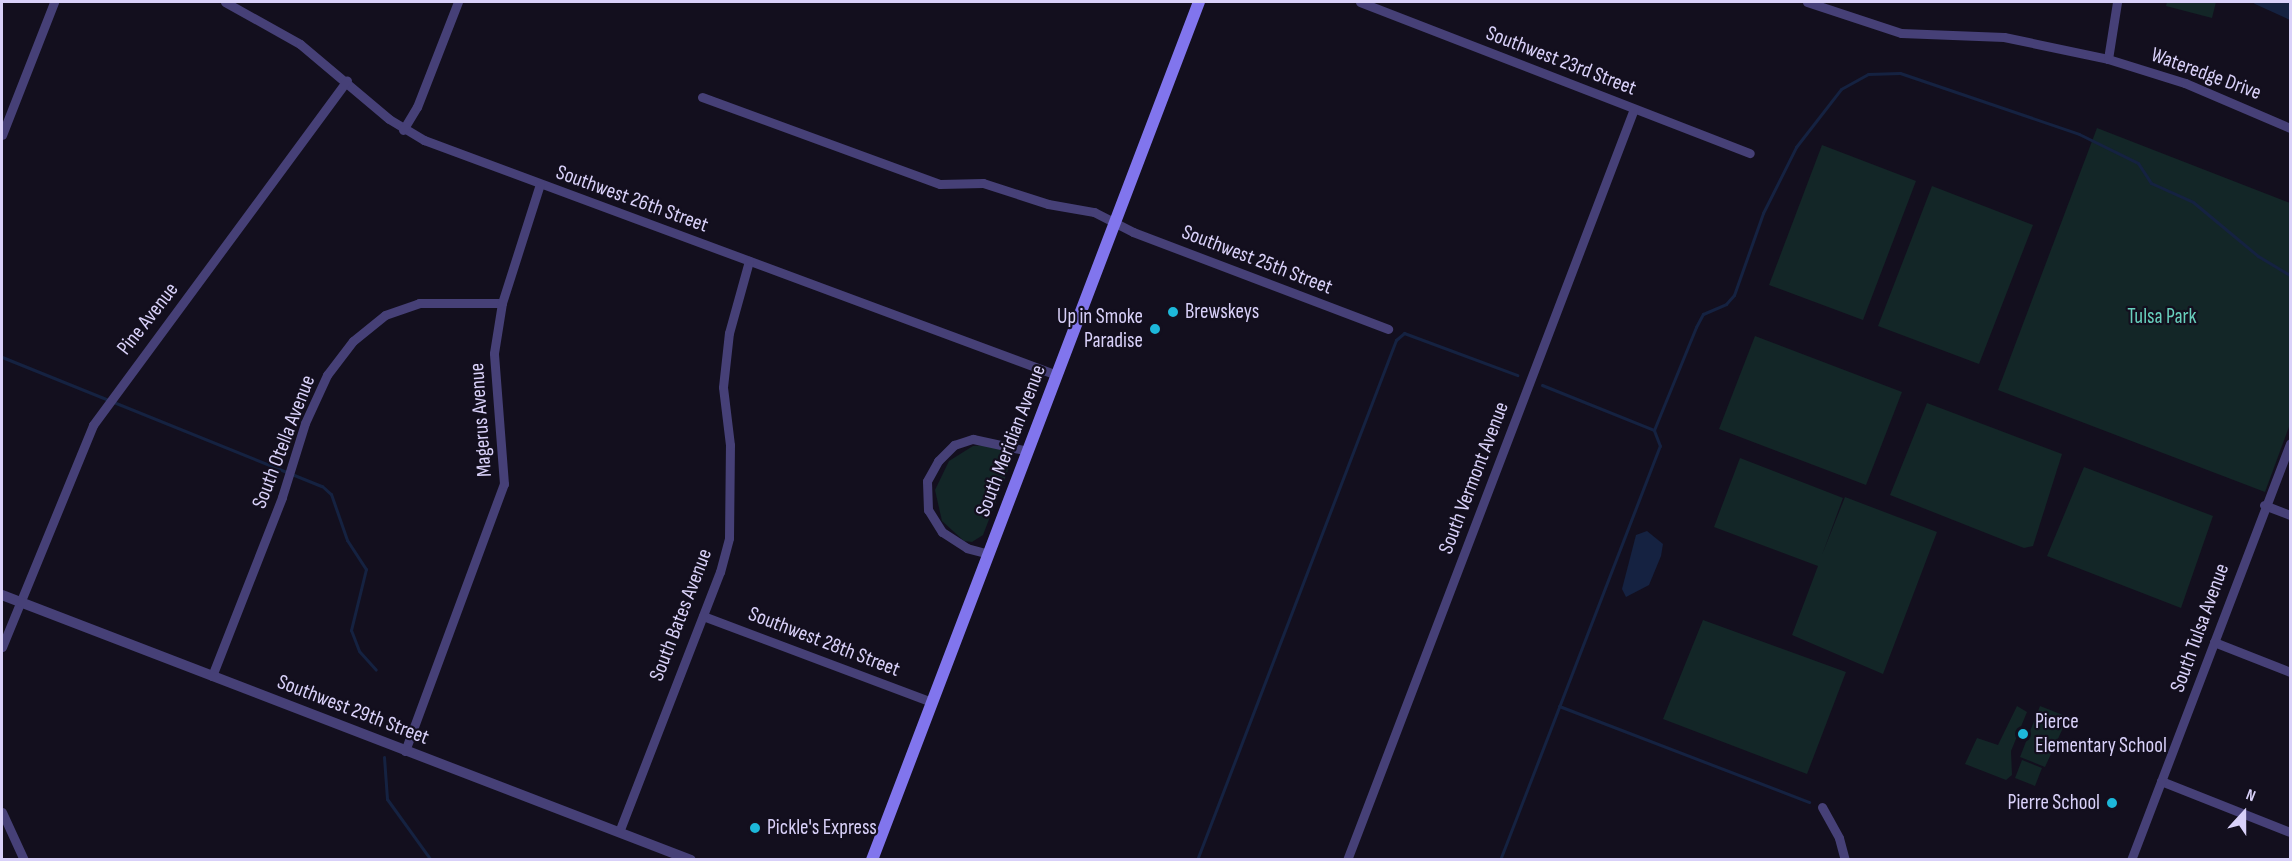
<!DOCTYPE html>
<html>
<head>
<meta charset="utf-8">
<style>
  body { margin:0 }
  #map { position:relative; width:2292px; height:861px; overflow:hidden; background:#130f1e; font-family:"Sofia Sans Condensed",sans-serif }
  div>[style] { position:absolute }
  .green>* { inset:0; background:#132627 }
  .water>* { inset:0; background:#152241 }
  .stream>* { height:3px; margin:-1.5px; padding:0 1.5px; transform-origin:1.5px; border-radius:1.5px; background:#152241 }
  .minor>* { height:9px; margin:-4.5px; padding:0 4.5px; transform-origin:4.5px; border-radius:4.5px; background:#464077 }
  .tertiary>* { height:10px; margin:-5px; padding:0 5px; transform-origin:5px; border-radius:5px; background:#464077 }
  .secondary>* { height:12px; margin:-6px; padding:0 6px; transform-origin:6px; border-radius:6px; background:#8175ed }
  .dots>* { width:16px; height:16px; translate:-50% -50%; box-sizing:border-box; border:3px solid #130f1e; border-radius:50% }
  span { translate:-50% -50%; white-space:nowrap; text-align:center; line-height:1.15; -webkit-text-stroke:4.5px #130f1e; paint-order:stroke }
  .street-label { font-size:21px; color:#d9d1f9 }
  .poi-label { font-size:21px; color:#d9d1f9 }
  .left { translate:0 -50%; text-align:left }
  .right { translate:-100% -50%; text-align:right }
  .park-label { font-size:21px; color:#68cfbd }
  .frame { position:absolute; inset:0; border:3px solid #d9d1f9; pointer-events:none }
  .north { position:absolute; left:2214px; top:783px; width:60px; height:60px; -webkit-text-stroke:4px #130f1e; paint-order:stroke; rotate:21deg; font-size:16px; font-weight:700; line-height:24px; text-align:center; color:#d9d1f9 }
  .north::after { content:''; display:block; margin:auto; width:21px; height:27px; background:#d9d1f9; clip-path:polygon(50% 0,100% 100%,50% 72%,0 100%) }
</style>
</head>
<body>
<div id="map">
  <div class="green">
    <i style="clip-path:polygon(2167px 2px,2216px 2px,2212px 18px,2166px 6px)"></i>
    <i style="clip-path:polygon(2097px 128px,2290px 203px,2290px 424px,2265px 492px,1998px 390px)"></i>
    <i style="clip-path:polygon(1822px 145px,1916px 181px,1863px 320px,1769px 285px)"></i>
    <i style="clip-path:polygon(1932px 186px,2033px 225px,1979px 364px,1878px 326px)"></i>
    <i style="clip-path:polygon(1755px 336px,1902px 392px,1866px 485px,1719px 429px)"></i>
    <i style="clip-path:polygon(1927px 403px,2062px 454px,2033px 546px,2024px 548px,1890px 495px)"></i>
    <i style="clip-path:polygon(986px 445px,1005px 450px,1010px 465px,983px 535px,972px 542px,964px 541px,942px 521px,935px 490px,949px 461px,973px 446px)"></i>
    <i style="clip-path:polygon(1740px 458px,1843px 498px,1822px 555px,1845px 497px,1937px 532px,1883px 674px,1792px 635px,1818px 566px,1714px 527px)"></i>
    <i style="clip-path:polygon(2084px 467px,2213px 516px,2181px 608px,2047px 556px)"></i>
    <i style="clip-path:polygon(1703px 620px,1846px 672px,1807px 774px,1663px 719px)"></i>
    <i style="clip-path:polygon(2017px 706px,2027px 712px,2011px 751px,2012px 775px,2006px 780px,1965px 764px,1977px 738px,1998px 745px)"></i>
    <i style="clip-path:polygon(2040px 706px,2068px 717px,2045px 767px,2020px 757px)"></i>
    <i style="clip-path:polygon(2022px 760px,2042px 768px,2035px 786px,2015px 778px)"></i>
  </div>
  <div class="water">
    <i style="clip-path:polygon(2252px 2px,2290px 2px,2290px 20px,2255px 4px)"></i>
    <i style="clip-path:polygon(1647px 531px,1663px 544px,1661px 556px,1649px 585px,1626px 597px,1622px 589px,1636px 535px)"></i>
  </div>
  <div class="stream">
    <i style="left:2px;top:357px;width:345px;rotate:22deg"></i>
    <i style="left:322px;top:486px;width:12px;rotate:42deg"></i>
    <i style="left:331px;top:494px;width:49px;rotate:70.8deg"></i>
    <i style="left:347px;top:540px;width:35px;rotate:57deg"></i>
    <i style="left:366px;top:569px;width:63px;rotate:103.8deg"></i>
    <i style="left:351px;top:630px;width:22px;rotate:69deg"></i>
    <i style="left:359px;top:651px;width:25px;rotate:48deg"></i>
    <i style="left:1542px;top:385px;width:121px;rotate:21.9deg"></i>
    <i style="left:1559px;top:706px;width:268px;rotate:21deg"></i>
    <i style="left:384px;top:757px;width:42px;rotate:85.9deg"></i>
    <i style="left:387px;top:799px;width:75px;rotate:54.2deg"></i>
    <i style="left:1197px;top:860px;width:557px;rotate:-69.06deg"></i>
    <i style="left:1396px;top:340px;width:11px;rotate:-41deg"></i>
    <i style="left:1404px;top:333px;width:121px;rotate:20.4deg"></i>
    <i style="left:1500px;top:860px;width:444px;rotate:-68.9deg"></i>
    <i style="left:1660px;top:446px;width:17px;rotate:-111deg"></i>
    <i style="left:1654px;top:430px;width:111px;rotate:-67.8deg"></i>
    <i style="left:1696px;top:327px;width:15px;rotate:-62deg"></i>
    <i style="left:1703px;top:314px;width:25px;rotate:-23deg"></i>
    <i style="left:1726px;top:304px;width:12px;rotate:-48deg"></i>
    <i style="left:1734px;top:295px;width:87px;rotate:-70.5deg"></i>
    <i style="left:1763px;top:213px;width:74px;rotate:-63.4deg"></i>
    <i style="left:1796px;top:147px;width:73px;rotate:-52.2deg"></i>
    <i style="left:1841px;top:89px;width:31px;rotate:-29deg"></i>
    <i style="left:1868px;top:74px;width:32px;rotate:-2deg"></i>
    <i style="left:1900px;top:73px;width:189px;rotate:18.8deg"></i>
    <i style="left:2079px;top:134px;width:66px;rotate:26.2deg"></i>
    <i style="left:2138px;top:163px;width:24px;rotate:57deg"></i>
    <i style="left:2151px;top:183px;width:46px;rotate:24.3deg"></i>
    <i style="left:2193px;top:202px;width:85px;rotate:39.7deg"></i>
    <i style="left:2258px;top:256px;width:37px;rotate:31deg"></i>
  </div>
  <div class="minor">
    <i style="left:225px;top:2px;width:86px;rotate:29.2deg"></i>
    <i style="left:300px;top:44px;width:116px;rotate:40.1deg"></i>
    <i style="left:389px;top:119px;width:41px;rotate:31deg"></i>
    <i style="left:424px;top:140px;width:675px;rotate:20.37deg"></i>
    <i style="left:1360px;top:2px;width:418px;rotate:21.2deg"></i>
    <i style="left:1807px;top:2px;width:99px;rotate:18.3deg"></i>
    <i style="left:1901px;top:33px;width:103px;rotate:2.2deg"></i>
    <i style="left:2004px;top:37px;width:106px;rotate:11.9deg"></i>
    <i style="left:2108px;top:59px;width:81px;rotate:17.3deg"></i>
    <i style="left:2185px;top:83px;width:114px;rotate:23.2deg"></i>
    <i style="left:2108px;top:59px;width:58px;rotate:-81deg"></i>
    <i style="left:702px;top:97px;width:253px;rotate:20.1deg"></i>
    <i style="left:940px;top:184px;width:43px;rotate:-1.3deg"></i>
    <i style="left:983px;top:183px;width:68px;rotate:17.9deg"></i>
    <i style="left:1048px;top:204px;width:47px;rotate:9.9deg"></i>
    <i style="left:1094px;top:212px;width:44px;rotate:27.1deg"></i>
    <i style="left:1133px;top:232px;width:273px;rotate:20.8deg"></i>
    <i style="left:403px;top:130px;width:27px;rotate:-59deg"></i>
    <i style="left:417px;top:107px;width:113px;rotate:-68.7deg"></i>
    <i style="left:2px;top:135px;width:143px;rotate:-68.6deg"></i>
    <i style="left:2264px;top:505px;width:28px;rotate:21deg"></i>
    <i style="left:989px;top:554px;width:23px;rotate:-165deg"></i>
    <i style="left:967px;top:548px;width:30px;rotate:-147deg"></i>
    <i style="left:942px;top:532px;width:26px;rotate:-122deg"></i>
    <i style="left:928px;top:510px;width:29px;rotate:-92deg"></i>
    <i style="left:927px;top:481px;width:23px;rotate:-61deg"></i>
    <i style="left:938px;top:461px;width:23px;rotate:-45deg"></i>
    <i style="left:954px;top:445px;width:20px;rotate:-18deg"></i>
    <i style="left:973px;top:439px;width:56px;rotate:12.3deg"></i>
    <i style="left:703px;top:616px;width:245px;rotate:20.6deg"></i>
    <i style="left:2214px;top:642px;width:82px;rotate:21.5deg"></i>
    <i style="left:2px;top:647px;width:240px;rotate:-67.7deg"></i>
    <i style="left:93px;top:425px;width:428px;rotate:-53.6deg"></i>
    <i style="left:212px;top:676px;width:192px;rotate:-68.6deg"></i>
    <i style="left:282px;top:497px;width:77px;rotate:-72.7deg"></i>
    <i style="left:305px;top:423px;width:53px;rotate:-65.4deg"></i>
    <i style="left:327px;top:375px;width:43px;rotate:-52.6deg"></i>
    <i style="left:353px;top:341px;width:41px;rotate:-39.1deg"></i>
    <i style="left:385px;top:315px;width:36px;rotate:-19deg"></i>
    <i style="left:419px;top:303px;width:83px"></i>
    <i style="left:405px;top:751px;width:285px;rotate:-69.7deg"></i>
    <i style="left:504px;top:484px;width:131px;rotate:-94.4deg"></i>
    <i style="left:494px;top:353px;width:51px;rotate:-80.9deg"></i>
    <i style="left:502px;top:303px;width:125px;rotate:-72.3deg"></i>
    <i style="left:2161px;top:781px;width:139px;rotate:21.6deg"></i>
    <i style="left:1822px;top:807px;width:35px;rotate:61deg"></i>
    <i style="left:1839px;top:838px;width:23px;rotate:75deg"></i>
    <i style="left:2px;top:812px;width:53px;rotate:65.4deg"></i>
    <i style="left:619px;top:832px;width:279px;rotate:-68.8deg"></i>
    <i style="left:720px;top:572px;width:35px;rotate:-75deg"></i>
    <i style="left:729px;top:538px;width:93px;rotate:-89.4deg"></i>
    <i style="left:730px;top:445px;width:58px;rotate:-96.9deg"></i>
    <i style="left:723px;top:387px;width:54px;rotate:-83.7deg"></i>
    <i style="left:729px;top:333px;width:75px;rotate:-74.5deg"></i>
    <i style="left:1347px;top:860px;width:804px;rotate:-69.09deg"></i>
    <i style="left:2131px;top:860px;width:446px;rotate:-69.1deg"></i>
  </div>
  <div class="tertiary">
    <i style="left:2px;top:595px;width:738px;rotate:21.04deg"></i>
  </div>
  <div class="secondary">
    <i style="left:872px;top:860px;width:918px;rotate:-69.14deg"></i>
  </div>
  <div class="dots">
    <i style="left:1173px;top:312px;background:#1db8da"></i>
    <i style="left:1155px;top:329px;background:#1db8da"></i>
    <i style="left:2023px;top:734px;background:#1db8da"></i>
    <i style="left:2112px;top:803px;background:#1db8da"></i>
    <i style="left:755px;top:828px;background:#1db8da"></i>
  </div>
  <div class="street-label">
    <span style="left:1561px;top:61px;rotate:21deg">Southwest 23rd Street</span>
    <span style="left:2206px;top:74px;rotate:20deg">Wateredge Drive</span>
    <span style="left:632px;top:199px;rotate:20deg">Southwest 26th Street</span>
    <span style="left:1257px;top:260px;rotate:21deg">Southwest 25th Street</span>
    <span style="left:148px;top:319px;rotate:-52deg">Pine Avenue</span>
    <span style="left:481px;top:420px;rotate:-94deg">Magerus Avenue</span>
    <span style="left:1011px;top:441px;rotate:-69deg">South Meridian Avenue</span>
    <span style="left:284px;top:442px;rotate:-69deg">South Otella Avenue</span>
    <span style="left:1474px;top:478px;rotate:-69deg">South Vermont Avenue</span>
    <span style="left:681px;top:615px;rotate:-69deg">South Bates Avenue</span>
    <span style="left:2200px;top:628px;rotate:-70deg">South Tulsa Avenue</span>
    <span style="left:824px;top:642px;rotate:21deg">Southwest 28th Street</span>
    <span style="left:353px;top:710px;rotate:21deg">Southwest 29th Street</span>
  </div>
  <div class="poi-label">
    <span class="left" style="left:1185px;top:312px">Brewskeys</span>
    <span class="right" style="left:1143px;top:329px">Up in Smoke<br>Paradise</span>
    <span class="left" style="left:2035px;top:734px">Pierce<br>Elementary School</span>
    <span class="right" style="left:2100px;top:803px">Pierre School</span>
    <span class="left" style="left:767px;top:828px">Pickle's Express</span>
  </div>
  <div class="park-label">
    <span style="left:2162px;top:317px">Tulsa Park</span>
  </div>
  <div class="frame"></div>
  <div class="north">N</div>
</div>
</body>
</html>
